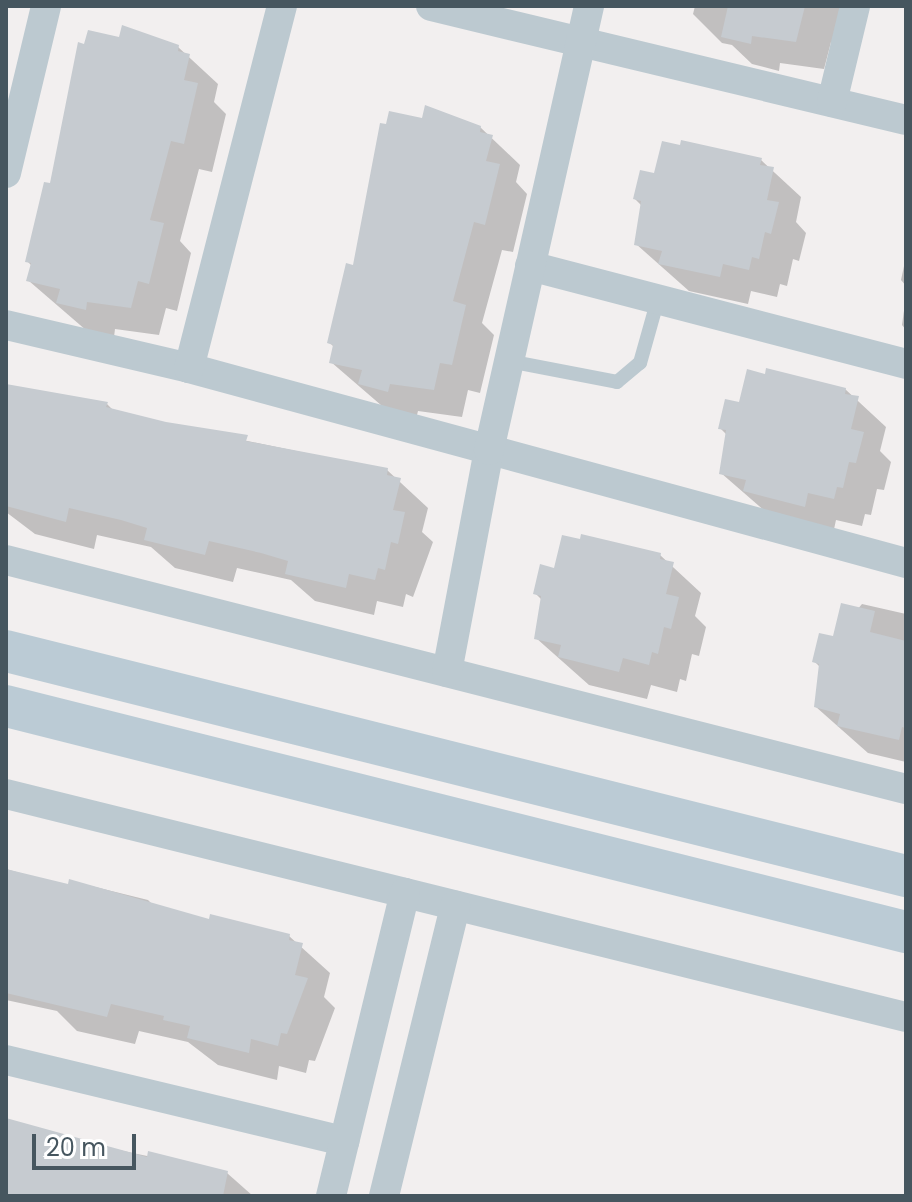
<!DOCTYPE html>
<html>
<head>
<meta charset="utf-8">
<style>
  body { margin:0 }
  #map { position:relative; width:912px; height:1202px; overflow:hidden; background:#f2efef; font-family:Poppins,sans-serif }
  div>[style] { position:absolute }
  .shadow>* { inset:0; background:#0003 }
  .building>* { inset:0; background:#c6cbd0 }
  .lane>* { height:14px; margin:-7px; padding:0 7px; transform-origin:7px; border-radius:7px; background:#bcc9d0 }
  .street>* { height:30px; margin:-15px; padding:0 15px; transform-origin:15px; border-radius:15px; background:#bcc9d0 }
  .secondary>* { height:42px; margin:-21px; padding:0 21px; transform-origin:21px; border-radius:21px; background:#bbcbd5 }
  span { translate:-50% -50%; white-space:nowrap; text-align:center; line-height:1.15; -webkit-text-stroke:8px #fff; paint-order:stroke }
  .frame { position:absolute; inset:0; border:8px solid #46565f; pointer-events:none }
  .scale { position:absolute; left:32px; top:1134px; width:104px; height:36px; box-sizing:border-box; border:4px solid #46565f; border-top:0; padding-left:10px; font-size:24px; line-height:28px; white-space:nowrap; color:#46565f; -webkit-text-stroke:6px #fff; paint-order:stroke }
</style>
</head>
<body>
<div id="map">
  <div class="shadow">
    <i style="clip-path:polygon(695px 6px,852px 6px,842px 45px,831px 42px,824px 69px,780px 63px,779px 71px,752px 64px,732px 45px,722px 43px,693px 14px)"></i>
    <i style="clip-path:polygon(178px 47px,218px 84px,214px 102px,226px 114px,212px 172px,199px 169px,180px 241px,191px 253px,177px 311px,166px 308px,159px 335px,115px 329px,114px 337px,87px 331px,29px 281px,32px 266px,27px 261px,52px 186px)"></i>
    <i style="clip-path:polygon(387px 127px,480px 127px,520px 165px,516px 182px,527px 194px,513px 252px,502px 250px,482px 323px,494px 335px,480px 393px,468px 390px,462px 417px,418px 411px,416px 419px,389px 412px,331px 362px,334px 347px,329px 342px,354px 267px)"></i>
    <i style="clip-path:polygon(761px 160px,801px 197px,796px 222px,806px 233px,799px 261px,793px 259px,787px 286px,780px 284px,777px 297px,751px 291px,748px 304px,689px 291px,636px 244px,642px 206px,635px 199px,656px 175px)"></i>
    <i style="clip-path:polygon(906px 257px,906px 286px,901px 280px)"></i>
    <i style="clip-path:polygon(906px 296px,906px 330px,902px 325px)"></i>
    <i style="clip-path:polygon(845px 389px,886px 427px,880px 451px,891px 462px,884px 490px,877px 489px,871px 515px,865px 514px,862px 526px,836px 520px,833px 534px,774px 519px,721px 473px,727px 435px,720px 428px,740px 405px)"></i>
    <i style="clip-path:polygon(6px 401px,107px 404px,114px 411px,166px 424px,387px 470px,428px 508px,422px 532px,433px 542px,413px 597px,406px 594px,403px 607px,377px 601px,374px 615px,315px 601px,291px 580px,237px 568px,233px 582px,175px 568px,151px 547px,97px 535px,94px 549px,35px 534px,6px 512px)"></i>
    <i style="clip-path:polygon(660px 555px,701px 593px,695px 616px,706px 627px,699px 656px,692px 654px,686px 681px,680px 679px,677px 692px,651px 685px,647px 699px,589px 685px,536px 638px,542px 600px,535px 593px,555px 570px)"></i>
    <i style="clip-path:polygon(862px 604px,906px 614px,906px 762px,868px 753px,816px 707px,821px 668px,814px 661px)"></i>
    <i style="clip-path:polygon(6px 869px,69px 887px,71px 881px,148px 900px,156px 908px,210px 922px,289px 936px,330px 973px,324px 997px,335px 1008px,315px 1061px,309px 1060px,306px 1073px,279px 1066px,277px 1080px,218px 1065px,188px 1042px,139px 1031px,135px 1044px,77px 1031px,57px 1011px,6px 1000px)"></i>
    <i style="clip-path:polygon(6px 1126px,227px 1173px,253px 1196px,6px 1196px)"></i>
  </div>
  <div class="building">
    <i style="clip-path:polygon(728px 6px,805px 6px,796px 42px,752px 36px,751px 44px,721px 37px)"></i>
    <i style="clip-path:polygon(122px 25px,179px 45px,178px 51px,190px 54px,184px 80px,198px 83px,184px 144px,171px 141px,150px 220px,164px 223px,149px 284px,138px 281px,131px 308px,87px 302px,86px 310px,56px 303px,60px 289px,26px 281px,31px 263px,25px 262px,44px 182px,50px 183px,78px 42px,84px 44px,88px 30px,119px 37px)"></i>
    <i style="clip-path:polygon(425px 105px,481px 126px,480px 132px,493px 135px,486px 161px,500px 164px,485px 225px,474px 222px,453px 301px,466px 305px,452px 365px,440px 363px,434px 390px,390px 384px,388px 392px,358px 384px,362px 370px,329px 363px,333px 345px,327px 343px,346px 263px,353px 265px,380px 123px,386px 124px,389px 111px,422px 118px)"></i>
    <i style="clip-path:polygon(681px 140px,762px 158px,760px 165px,774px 167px,767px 200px,779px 202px,771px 234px,765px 232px,759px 259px,752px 257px,749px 270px,723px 264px,720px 277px,658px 264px,662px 251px,634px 245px,641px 201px,633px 199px,640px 170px,654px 173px,662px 141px,680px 145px)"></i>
    <i style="clip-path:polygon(766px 368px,846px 388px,845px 394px,859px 396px,851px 429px,864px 432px,856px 463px,849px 462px,843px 488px,837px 487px,834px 499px,808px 493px,805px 507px,743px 491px,746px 480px,719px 474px,726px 430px,718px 429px,725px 399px,739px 402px,747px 369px,765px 374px)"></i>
    <i style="clip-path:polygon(6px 384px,108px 402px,106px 407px,166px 422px,248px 435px,246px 441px,388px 468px,387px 475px,401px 478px,393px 510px,405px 512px,398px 544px,391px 542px,385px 570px,378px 568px,375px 580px,349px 574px,346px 588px,285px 574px,288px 561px,261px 553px,209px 541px,205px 555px,144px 540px,147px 528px,121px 520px,69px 508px,66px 522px,6px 506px)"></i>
    <i style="clip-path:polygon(581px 534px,661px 553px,660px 559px,674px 562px,666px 594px,679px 597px,671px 629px,664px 627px,658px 654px,652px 652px,649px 665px,623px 658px,619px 672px,558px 657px,561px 645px,534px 639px,541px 596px,533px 594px,540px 564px,554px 568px,562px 535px,580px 539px)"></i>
    <i style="clip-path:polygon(841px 603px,875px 611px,870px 632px,906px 641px,906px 728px,902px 727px,899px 740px,837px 726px,840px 714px,814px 707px,819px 664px,812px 662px,819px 633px,833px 636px)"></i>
    <i style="clip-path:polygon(6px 869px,68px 884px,69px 879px,209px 919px,210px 914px,290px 934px,289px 940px,303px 943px,295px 975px,308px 978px,287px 1034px,281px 1033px,278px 1046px,251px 1039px,249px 1053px,187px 1038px,190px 1026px,163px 1020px,164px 1016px,111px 1004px,107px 1017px,6px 993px)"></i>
    <i style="clip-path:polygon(6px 1118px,147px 1157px,148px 1151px,228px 1171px,223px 1196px,6px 1196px)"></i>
  </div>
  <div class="lane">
    <i style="left:509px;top:361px;width:110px;rotate:11deg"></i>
    <i style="left:617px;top:382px;width:30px;rotate:-40deg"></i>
    <i style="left:640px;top:363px;width:66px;rotate:-74.3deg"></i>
  </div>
  <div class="street">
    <i style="left:431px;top:6px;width:488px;rotate:13.5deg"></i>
    <i style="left:832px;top:102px;width:99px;rotate:-76.5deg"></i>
    <i style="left:6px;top:173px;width:172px;rotate:-76.5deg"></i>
    <i style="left:530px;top:266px;width:389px;rotate:14.6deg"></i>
    <i style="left:6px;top:325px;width:188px;rotate:13.2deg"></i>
    <i style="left:189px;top:368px;width:743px;rotate:15.21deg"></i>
    <i style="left:189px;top:368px;width:374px;rotate:-75.6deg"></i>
    <i style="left:6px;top:560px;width:929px;rotate:14.28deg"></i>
    <i style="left:447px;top:672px;width:226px;rotate:-79.3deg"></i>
    <i style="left:489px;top:450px;width:455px;rotate:-77.3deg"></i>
    <i style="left:6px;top:794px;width:927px;rotate:13.92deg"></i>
    <i style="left:6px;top:1060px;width:348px;rotate:13.5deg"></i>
    <i style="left:331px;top:1196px;width:312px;rotate:-76.3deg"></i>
    <i style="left:384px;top:1196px;width:299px;rotate:-76.2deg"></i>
  </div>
  <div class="secondary">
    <i style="left:6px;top:651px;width:928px;rotate:14.04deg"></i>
    <i style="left:6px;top:706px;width:928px;rotate:14.1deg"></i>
  </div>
  <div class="frame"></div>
  <div class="scale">20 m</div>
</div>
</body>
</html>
